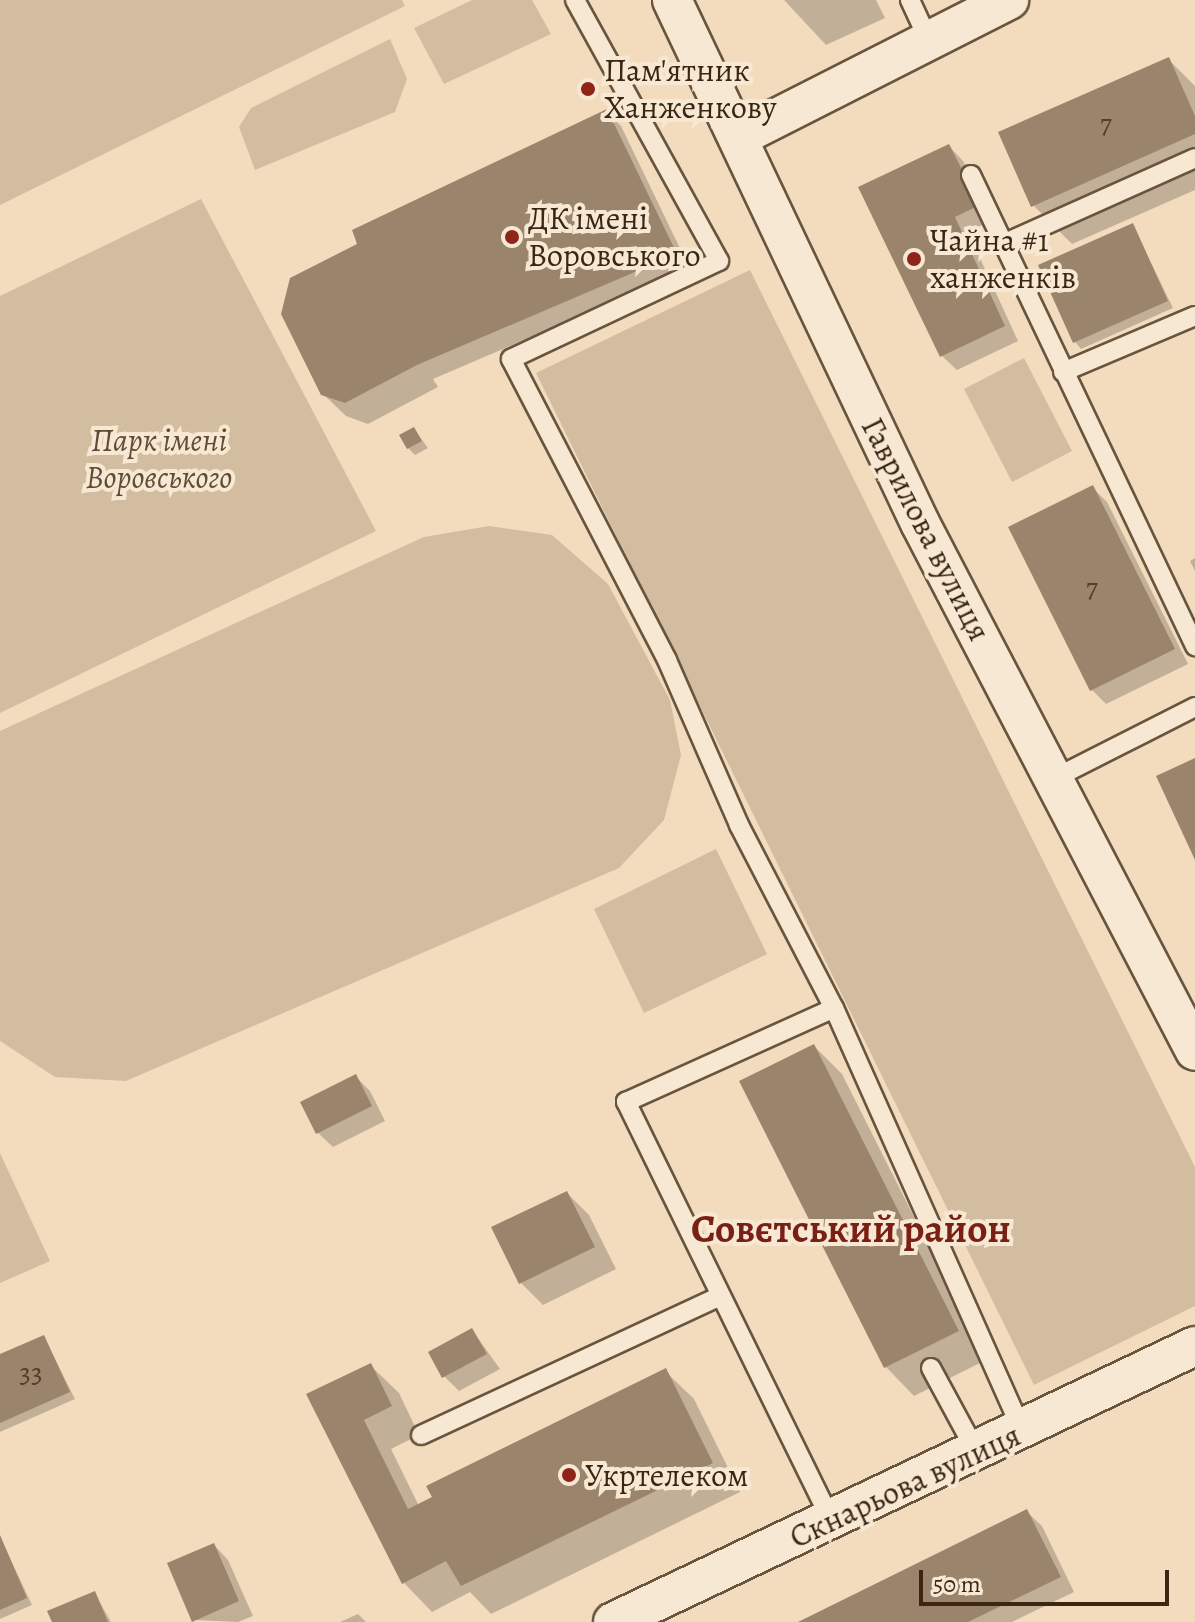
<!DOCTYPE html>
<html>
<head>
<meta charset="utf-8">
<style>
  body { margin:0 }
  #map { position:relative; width:1195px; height:1622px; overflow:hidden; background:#f2dcbd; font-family:Alegreya,serif }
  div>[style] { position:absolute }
  .green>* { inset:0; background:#d3bda0 }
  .shadow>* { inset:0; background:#0003 }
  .building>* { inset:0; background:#9a856c }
  .roads { filter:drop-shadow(2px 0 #69543e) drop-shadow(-2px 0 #69543e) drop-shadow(0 2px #69543e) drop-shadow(0 -2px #69543e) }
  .service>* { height:18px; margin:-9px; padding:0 9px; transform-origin:9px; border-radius:9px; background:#f7e8d4 }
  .minor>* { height:38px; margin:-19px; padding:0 19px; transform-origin:19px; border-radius:19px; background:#f7e8d4 }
  .dots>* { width:22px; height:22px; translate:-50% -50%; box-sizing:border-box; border:4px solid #f7e8d4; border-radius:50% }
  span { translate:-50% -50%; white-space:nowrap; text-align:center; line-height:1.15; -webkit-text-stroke:8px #f7e8d4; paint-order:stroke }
  .number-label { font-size:28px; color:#533e2a }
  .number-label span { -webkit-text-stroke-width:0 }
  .poi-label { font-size:32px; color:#3b2614 }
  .left { translate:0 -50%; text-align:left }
  .park-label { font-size:32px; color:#614c37; font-style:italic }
  .street-label { font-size:32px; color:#3b2614 }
  .district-label { font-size:40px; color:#7a1f14; font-weight:700 }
  .scale { position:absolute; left:919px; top:1570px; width:250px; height:36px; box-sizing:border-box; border:4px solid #3b2614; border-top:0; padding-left:10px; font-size:24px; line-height:28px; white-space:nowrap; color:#3b2614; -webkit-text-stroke:6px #f7e8d4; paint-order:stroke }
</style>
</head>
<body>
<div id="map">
  <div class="green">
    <i style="clip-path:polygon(0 0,402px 0,405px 6px,0 205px)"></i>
    <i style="clip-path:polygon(472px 0,532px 0,551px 34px,444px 84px,414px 28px)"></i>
    <i style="clip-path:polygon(390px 39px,407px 79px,395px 112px,255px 170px,239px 127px,251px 108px)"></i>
    <i style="clip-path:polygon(201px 199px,376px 531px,0 713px,0 296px)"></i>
    <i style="clip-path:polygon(750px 270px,1195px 1167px,1195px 1306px,1034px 1385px,536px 373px)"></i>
    <i style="clip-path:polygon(1024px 358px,1072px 451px,1012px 482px,964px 389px)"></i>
    <i style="clip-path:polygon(489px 526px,552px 535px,608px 584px,670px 700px,681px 755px,664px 820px,619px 868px,126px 1081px,55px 1077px,0 1041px,0 731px,424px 537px)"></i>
    <i style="clip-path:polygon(716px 849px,767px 954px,644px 1013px,594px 909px)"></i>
    <i style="clip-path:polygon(0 1153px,50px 1261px,0 1283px)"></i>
  </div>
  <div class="shadow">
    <i style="clip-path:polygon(784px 0,876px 0,885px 18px,826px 45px)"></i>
    <i style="clip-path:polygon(1168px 59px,1195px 86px,1195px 190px,1072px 244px,1033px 205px)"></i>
    <i style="clip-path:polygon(606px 111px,621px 126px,690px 269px,433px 379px,438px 387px,368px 424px,346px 416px,323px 394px,365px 256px)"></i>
    <i style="clip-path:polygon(949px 146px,963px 161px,993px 220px,968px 232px,1018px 341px,957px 370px,942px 356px)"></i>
    <i style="clip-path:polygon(1133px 226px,1173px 308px,1081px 349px,1075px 342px)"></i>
    <i style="clip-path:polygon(414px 429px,428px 448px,415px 455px,408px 448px)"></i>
    <i style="clip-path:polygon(1093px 488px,1107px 502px,1188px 664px,1106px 704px,1092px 690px)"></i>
    <i style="clip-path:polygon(1195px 558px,1195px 571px,1190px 561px)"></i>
    <i style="clip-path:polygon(814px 1046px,842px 1074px,986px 1360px,914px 1396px,886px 1367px,742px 1082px)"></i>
    <i style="clip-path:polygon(355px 1076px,370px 1091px,385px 1121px,333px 1147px,318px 1133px)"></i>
    <i style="clip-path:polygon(567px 1193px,589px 1215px,616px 1269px,543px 1305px,521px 1283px)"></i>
    <i style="clip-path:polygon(472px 1330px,500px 1369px,459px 1391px,444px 1376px)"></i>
    <i style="clip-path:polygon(44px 1337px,75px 1399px,0 1432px,0 1357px)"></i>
    <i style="clip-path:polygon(370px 1365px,399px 1393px,419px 1435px,391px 1449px,419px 1506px,665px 1371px,694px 1399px,740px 1492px,491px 1614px,470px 1592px,432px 1612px,404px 1583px,309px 1395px)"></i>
    <i style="clip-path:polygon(1027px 1512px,1042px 1526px,1074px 1592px,1012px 1622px,803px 1622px)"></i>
    <i style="clip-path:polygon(0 1537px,32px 1605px,0 1619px)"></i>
    <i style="clip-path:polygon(214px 1545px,228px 1560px,253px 1616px,238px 1622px,194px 1620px)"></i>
    <i style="clip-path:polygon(95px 1594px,111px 1622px,54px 1622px)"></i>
    <i style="clip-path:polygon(358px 1614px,366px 1622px,340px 1622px)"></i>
  </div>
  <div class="building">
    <i style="clip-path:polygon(1169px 57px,1195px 116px,1195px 134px,1031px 207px,998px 132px)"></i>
    <i style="clip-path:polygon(607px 109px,677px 254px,417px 365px,345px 403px,321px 395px,281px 314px,290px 278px,357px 244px,352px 230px)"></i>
    <i style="clip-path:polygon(949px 144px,980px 205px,955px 217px,1005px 326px,940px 357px,858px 187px)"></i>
    <i style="clip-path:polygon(1133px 223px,1168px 301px,1073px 343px,1038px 265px)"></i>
    <i style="clip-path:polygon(414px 427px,422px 441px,407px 449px,399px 435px)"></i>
    <i style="clip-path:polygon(1093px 485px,1175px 649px,1090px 691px,1008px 527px)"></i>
    <i style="clip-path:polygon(1195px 758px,1195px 860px,1156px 776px)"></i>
    <i style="clip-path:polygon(814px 1044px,959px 1331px,884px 1368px,739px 1081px)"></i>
    <i style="clip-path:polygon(356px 1074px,372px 1106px,316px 1134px,300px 1102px)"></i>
    <i style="clip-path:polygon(567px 1191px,595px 1247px,519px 1284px,491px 1227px)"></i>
    <i style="clip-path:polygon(472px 1328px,487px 1354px,442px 1378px,428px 1352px)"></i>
    <i style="clip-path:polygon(44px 1335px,70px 1392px,0 1423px,0 1354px)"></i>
    <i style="clip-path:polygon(371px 1363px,392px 1406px,364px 1420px,408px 1509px,432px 1497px,426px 1486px,666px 1368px,713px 1463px,461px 1586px,446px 1561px,402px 1584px,306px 1394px)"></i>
    <i style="clip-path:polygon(1027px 1509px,1061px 1577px,968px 1622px,798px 1622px)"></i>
    <i style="clip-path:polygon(0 1535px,27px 1598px,0 1610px)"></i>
    <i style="clip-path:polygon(214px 1543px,239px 1601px,192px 1622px,167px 1563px)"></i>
    <i style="clip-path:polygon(95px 1591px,108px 1622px,52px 1622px,47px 1611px)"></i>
  </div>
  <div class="roads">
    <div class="service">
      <i style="left:575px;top:0;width:298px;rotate:61.1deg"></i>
      <i style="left:719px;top:261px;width:230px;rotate:154.8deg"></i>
      <i style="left:511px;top:359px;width:339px;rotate:62.6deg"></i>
      <i style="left:667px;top:660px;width:180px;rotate:66.4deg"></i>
      <i style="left:739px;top:825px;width:206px;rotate:62.6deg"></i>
      <i style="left:834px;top:1008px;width:464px;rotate:66deg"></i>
      <i style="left:910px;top:0;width:43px;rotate:65.2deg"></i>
      <i style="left:971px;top:175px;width:522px;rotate:64.56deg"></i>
      <i style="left:1003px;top:244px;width:210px;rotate:-24.1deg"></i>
      <i style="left:1063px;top:372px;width:143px;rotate:-23deg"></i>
      <i style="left:1055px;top:778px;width:157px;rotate:-26.9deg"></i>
      <i style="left:931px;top:1368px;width:97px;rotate:61.6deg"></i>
      <i style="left:421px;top:1435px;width:327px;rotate:-24.9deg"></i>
      <i style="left:831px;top:1520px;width:466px;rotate:-116.1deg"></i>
      <i style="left:626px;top:1102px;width:228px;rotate:-24.3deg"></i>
    </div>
    <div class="minor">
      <i style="left:672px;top:0;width:579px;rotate:64.63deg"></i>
      <i style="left:920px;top:523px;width:595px;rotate:62.49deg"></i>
      <i style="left:739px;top:137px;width:303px;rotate:-26.9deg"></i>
      <i style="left:613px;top:1622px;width:644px;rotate:-25.37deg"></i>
    </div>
  </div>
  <div class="dots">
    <i style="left:588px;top:89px;background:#8f2418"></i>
    <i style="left:512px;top:237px;background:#8f2418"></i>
    <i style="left:914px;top:259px;background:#8f2418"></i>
    <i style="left:569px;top:1475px;background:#8f2418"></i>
  </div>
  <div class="number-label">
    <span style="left:1106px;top:124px">7</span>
    <span style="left:1092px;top:588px">7</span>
    <span style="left:31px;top:1373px">33</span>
  </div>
  <div class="poi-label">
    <span class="left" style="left:604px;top:89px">Пам'ятник<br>Ханженкову</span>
    <span class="left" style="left:528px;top:237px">ДК імені<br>Воровського</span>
    <span class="left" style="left:930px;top:259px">Чайна #1<br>ханженків</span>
    <span class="left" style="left:585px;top:1475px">Укртелеком</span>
  </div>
  <div class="park-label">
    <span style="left:159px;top:459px">Парк імені<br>Воровського</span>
  </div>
  <div class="street-label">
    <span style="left:926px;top:529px;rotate:63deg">Гаврилова вулиця</span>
    <span style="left:905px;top:1486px;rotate:-25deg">Скнарьова вулиця</span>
  </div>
  <div class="district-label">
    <span style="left:851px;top:1229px">Совєтський район</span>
  </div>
  <div class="scale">50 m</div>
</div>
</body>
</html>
